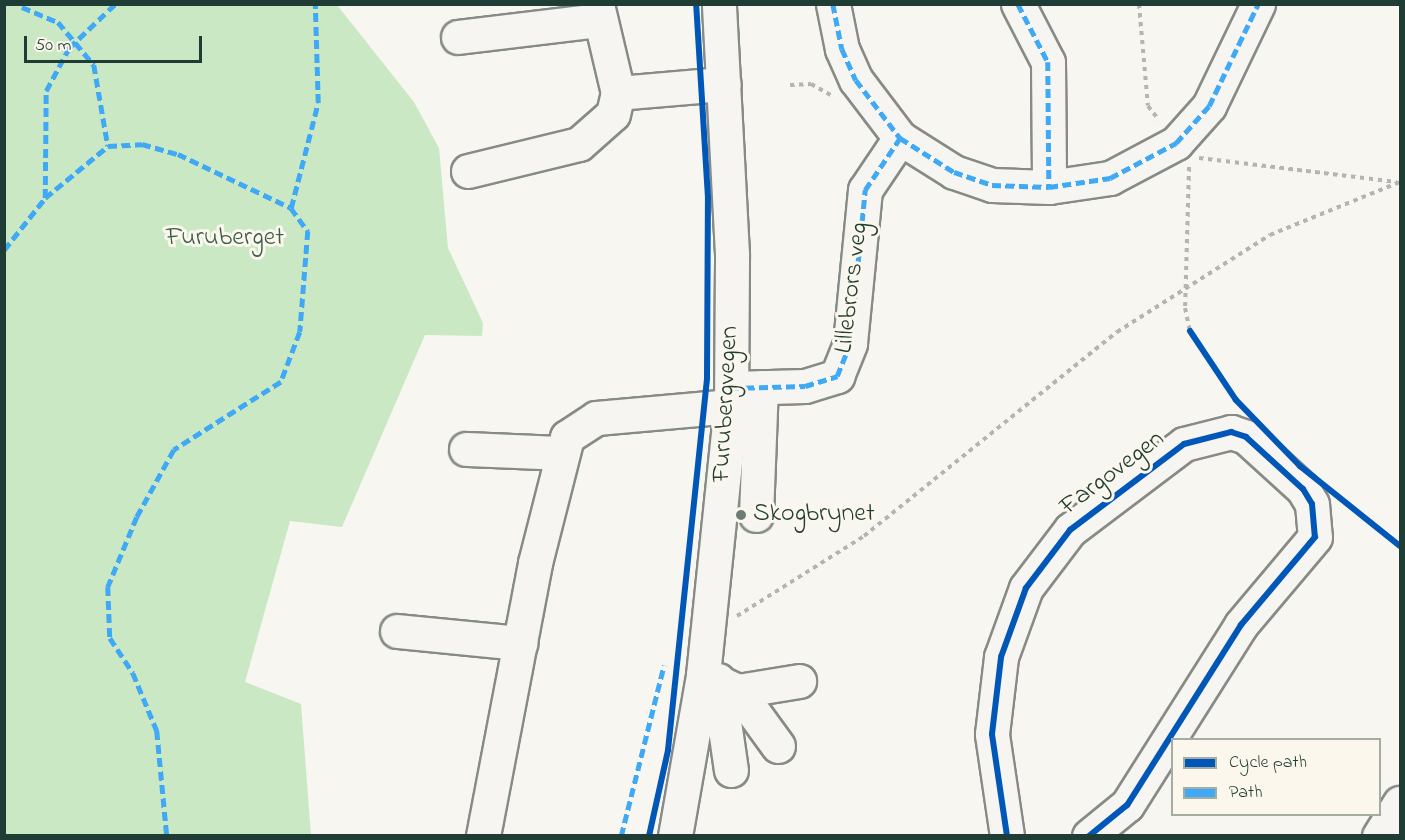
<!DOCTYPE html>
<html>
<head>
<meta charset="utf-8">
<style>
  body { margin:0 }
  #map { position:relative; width:1405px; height:840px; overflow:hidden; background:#f8f6f0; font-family:"Indie Flower",sans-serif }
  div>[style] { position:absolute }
  .green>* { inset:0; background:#cbe8c4 }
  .path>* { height:4px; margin-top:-2px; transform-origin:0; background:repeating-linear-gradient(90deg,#b2b5b1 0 4.5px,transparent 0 9px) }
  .roads { filter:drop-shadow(2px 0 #868b86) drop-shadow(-2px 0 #868b86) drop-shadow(0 2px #868b86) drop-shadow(0 -2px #868b86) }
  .minor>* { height:33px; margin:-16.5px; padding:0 16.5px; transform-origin:16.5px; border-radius:16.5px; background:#f6f5f1 }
  .major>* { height:33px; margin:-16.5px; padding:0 16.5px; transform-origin:16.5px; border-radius:16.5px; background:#f6f5f1 }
  .quiet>* { height:4.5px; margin-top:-2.25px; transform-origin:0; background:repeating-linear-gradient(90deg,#3fa9f5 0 9px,transparent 0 13.5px) }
  .cycleway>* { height:6px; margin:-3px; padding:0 3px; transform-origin:3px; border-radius:3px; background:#0057b8 }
  .dots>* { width:16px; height:16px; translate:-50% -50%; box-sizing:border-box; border:3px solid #fbf7ec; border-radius:50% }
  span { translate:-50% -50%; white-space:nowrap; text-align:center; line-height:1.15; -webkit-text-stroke:6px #fbf7ec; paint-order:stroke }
  .park-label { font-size:26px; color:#3a5d4a }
  .street-label { font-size:26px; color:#1f3d34 }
  .poi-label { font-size:26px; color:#1f3d34 }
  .left { translate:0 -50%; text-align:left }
  .frame { position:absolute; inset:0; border:6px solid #1f3d34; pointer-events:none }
  .legend { position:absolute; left:1171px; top:738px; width:210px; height:78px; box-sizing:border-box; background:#fbf7ec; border:2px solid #a3ada2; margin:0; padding:8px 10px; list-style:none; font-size:18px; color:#1f3d34 }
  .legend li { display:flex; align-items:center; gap:12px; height:30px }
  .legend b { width:30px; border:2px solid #a3ada2 }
  .scale { position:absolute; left:24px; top:36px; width:178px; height:27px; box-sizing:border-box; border:3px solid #1f3d34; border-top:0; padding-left:8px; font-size:18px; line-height:21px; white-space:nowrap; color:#1f3d34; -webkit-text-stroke:4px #fbf7ec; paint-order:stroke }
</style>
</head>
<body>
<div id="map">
  <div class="green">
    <i style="clip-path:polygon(5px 4px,337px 5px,414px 102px,439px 148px,448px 248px,483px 323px,482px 336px,425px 335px,342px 527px,290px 521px,245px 682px,301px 704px,311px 835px,5px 835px)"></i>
  </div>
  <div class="path">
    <i style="left:1139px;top:4px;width:102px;rotate:85deg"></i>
    <i style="left:1148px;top:106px;width:18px;rotate:52deg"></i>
    <i style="left:790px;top:85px;width:21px;rotate:-3deg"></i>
    <i style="left:811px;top:84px;width:23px;rotate:29deg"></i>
    <i style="left:1199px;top:158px;width:199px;rotate:6.9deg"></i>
    <i style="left:1189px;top:167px;width:141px;rotate:91.6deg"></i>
    <i style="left:1185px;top:308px;width:24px;rotate:78deg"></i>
    <i style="left:737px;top:616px;width:150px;rotate:-32.2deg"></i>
    <i style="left:864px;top:536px;width:325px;rotate:-38.9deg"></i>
    <i style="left:1117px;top:332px;width:181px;rotate:-32.4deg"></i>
    <i style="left:1270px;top:235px;width:140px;rotate:-22.2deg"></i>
  </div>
  <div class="roads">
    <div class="minor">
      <i style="left:833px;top:4px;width:46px;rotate:78.7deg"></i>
      <i style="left:842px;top:49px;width:34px;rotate:66deg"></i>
      <i style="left:856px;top:80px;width:73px;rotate:52.8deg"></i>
      <i style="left:900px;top:138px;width:64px;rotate:32.2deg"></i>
      <i style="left:954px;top:172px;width:40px;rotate:18.9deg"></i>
      <i style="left:992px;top:185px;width:57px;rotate:2deg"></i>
      <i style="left:1049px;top:187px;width:62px;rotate:-8.4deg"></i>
      <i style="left:1110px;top:178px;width:75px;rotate:-27.9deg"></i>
      <i style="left:1176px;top:143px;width:50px;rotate:-48.3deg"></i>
      <i style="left:1209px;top:106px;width:113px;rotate:-64.3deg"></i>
      <i style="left:1018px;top:4px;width:65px;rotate:62.7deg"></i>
      <i style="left:1048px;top:62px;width:125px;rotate:89.5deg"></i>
      <i style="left:458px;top:37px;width:141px;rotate:-6.9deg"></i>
      <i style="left:618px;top:93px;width:106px;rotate:-4.9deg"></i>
      <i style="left:468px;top:171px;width:114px;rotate:-13.7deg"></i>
      <i style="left:579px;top:144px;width:45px;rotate:-41.4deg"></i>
      <i style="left:613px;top:114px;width:22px;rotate:-77deg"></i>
      <i style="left:618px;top:93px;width:91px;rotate:-103.3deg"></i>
      <i style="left:732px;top:388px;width:73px;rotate:-1.6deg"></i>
      <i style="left:805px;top:386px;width:34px;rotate:-17deg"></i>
      <i style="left:837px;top:376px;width:35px;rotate:-68deg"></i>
      <i style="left:850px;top:343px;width:154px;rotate:-84.4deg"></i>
      <i style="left:865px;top:190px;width:63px;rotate:-56.1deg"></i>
      <i style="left:466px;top:449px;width:94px;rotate:2.4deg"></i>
      <i style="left:756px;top:515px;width:128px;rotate:-87.8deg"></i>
      <i style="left:397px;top:631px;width:124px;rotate:5.6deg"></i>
      <i style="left:703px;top:675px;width:38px;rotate:25deg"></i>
      <i style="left:738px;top:691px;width:68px;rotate:54deg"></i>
      <i style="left:718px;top:680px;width:91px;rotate:81.8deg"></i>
      <i style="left:738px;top:691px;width:62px;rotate:-9.3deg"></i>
      <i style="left:483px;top:836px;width:278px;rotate:-79.2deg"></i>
      <i style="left:535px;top:563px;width:130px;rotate:-75.7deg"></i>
      <i style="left:567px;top:437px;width:35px;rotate:-33deg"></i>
      <i style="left:596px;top:418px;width:136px;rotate:-5.1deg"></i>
      <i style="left:1007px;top:836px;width:103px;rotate:-98.4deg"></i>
      <i style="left:992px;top:734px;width:78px;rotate:-83.3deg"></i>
      <i style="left:1001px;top:657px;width:73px;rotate:-70.1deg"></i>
      <i style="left:1026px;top:588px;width:73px;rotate:-52.8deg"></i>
      <i style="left:1070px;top:530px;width:143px;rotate:-37deg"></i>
      <i style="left:1184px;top:444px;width:49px;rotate:-14.3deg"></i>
      <i style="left:1231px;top:432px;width:16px;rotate:18deg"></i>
      <i style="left:1246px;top:437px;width:77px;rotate:42.4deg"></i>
      <i style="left:1303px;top:489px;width:17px;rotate:59deg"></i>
      <i style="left:1312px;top:504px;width:33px;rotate:85deg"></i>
      <i style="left:1315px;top:537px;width:115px;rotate:130.1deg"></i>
      <i style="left:1241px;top:625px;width:213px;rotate:122.3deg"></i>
      <i style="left:1127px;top:805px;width:49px;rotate:140.8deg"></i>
      <i style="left:1379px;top:836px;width:39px;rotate:-58deg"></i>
    </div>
    <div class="major">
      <i style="left:675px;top:836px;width:163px;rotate:-80.1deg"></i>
      <i style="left:703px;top:675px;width:270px;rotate:-84.1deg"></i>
      <i style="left:731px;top:406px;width:152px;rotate:-89.6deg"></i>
      <i style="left:732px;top:254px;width:250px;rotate:-93deg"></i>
    </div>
  </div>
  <div class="quiet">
    <i style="left:833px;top:4px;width:46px;rotate:78.7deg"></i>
    <i style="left:842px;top:49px;width:34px;rotate:66deg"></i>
    <i style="left:856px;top:80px;width:73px;rotate:52.8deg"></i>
    <i style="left:900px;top:138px;width:64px;rotate:32.2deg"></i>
    <i style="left:954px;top:172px;width:40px;rotate:18.9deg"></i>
    <i style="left:992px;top:185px;width:57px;rotate:2deg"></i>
    <i style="left:1049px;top:187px;width:62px;rotate:-8.4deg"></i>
    <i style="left:1110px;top:178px;width:75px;rotate:-27.9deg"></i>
    <i style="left:1176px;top:143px;width:50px;rotate:-48.3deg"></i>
    <i style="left:1209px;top:106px;width:113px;rotate:-64.3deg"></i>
    <i style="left:1018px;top:4px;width:65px;rotate:62.7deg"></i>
    <i style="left:1048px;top:62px;width:125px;rotate:89.5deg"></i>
    <i style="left:22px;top:7px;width:39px;rotate:23deg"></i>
    <i style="left:58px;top:22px;width:56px;rotate:50.1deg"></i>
    <i style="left:94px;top:65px;width:82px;rotate:80.2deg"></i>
    <i style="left:45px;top:198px;width:107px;rotate:-89.5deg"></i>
    <i style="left:46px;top:91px;width:49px;rotate:-61.9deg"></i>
    <i style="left:69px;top:48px;width:64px;rotate:-43.7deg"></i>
    <i style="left:291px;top:208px;width:108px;rotate:-75.6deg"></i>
    <i style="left:318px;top:103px;width:99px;rotate:-91.7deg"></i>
    <i style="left:4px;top:250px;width:66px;rotate:-51.7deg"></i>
    <i style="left:45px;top:198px;width:82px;rotate:-39.5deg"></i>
    <i style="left:108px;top:146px;width:34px;rotate:-3deg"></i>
    <i style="left:142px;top:144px;width:37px;rotate:16deg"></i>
    <i style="left:178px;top:154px;width:125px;rotate:25.5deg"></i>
    <i style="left:291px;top:208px;width:29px;rotate:54deg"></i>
    <i style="left:308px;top:231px;width:101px;rotate:94.5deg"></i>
    <i style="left:300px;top:332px;width:53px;rotate:110.8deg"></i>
    <i style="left:281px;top:382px;width:127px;rotate:147.6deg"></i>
    <i style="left:174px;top:450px;width:77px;rotate:118.9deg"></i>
    <i style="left:137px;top:517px;width:76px;rotate:112.5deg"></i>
    <i style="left:108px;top:587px;width:51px;rotate:87.8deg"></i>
    <i style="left:110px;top:638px;width:42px;rotate:56.7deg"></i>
    <i style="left:133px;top:673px;width:63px;rotate:67.5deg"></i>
    <i style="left:157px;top:731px;width:105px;rotate:84.6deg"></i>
    <i style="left:732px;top:388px;width:73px;rotate:-1.6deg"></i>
    <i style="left:805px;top:386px;width:34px;rotate:-17deg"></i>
    <i style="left:837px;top:376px;width:35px;rotate:-68deg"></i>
    <i style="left:850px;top:343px;width:154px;rotate:-84.4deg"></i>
    <i style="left:865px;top:190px;width:63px;rotate:-56.1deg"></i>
    <i style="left:621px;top:836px;width:176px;rotate:-75.9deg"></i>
  </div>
  <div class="cycleway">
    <i style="left:1190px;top:331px;width:83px;rotate:56.3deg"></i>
    <i style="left:1236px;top:400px;width:92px;rotate:45.9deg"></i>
    <i style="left:1300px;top:466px;width:128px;rotate:38.7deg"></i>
    <i style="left:649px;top:836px;width:88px;rotate:-77.5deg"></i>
    <i style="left:668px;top:750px;width:374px;rotate:-84deg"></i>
    <i style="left:707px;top:378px;width:180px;rotate:-89.7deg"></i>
    <i style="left:708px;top:198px;width:194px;rotate:-93.5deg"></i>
    <i style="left:1007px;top:836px;width:103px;rotate:-98.4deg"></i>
    <i style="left:992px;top:734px;width:78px;rotate:-83.3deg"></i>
    <i style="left:1001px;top:657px;width:73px;rotate:-70.1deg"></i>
    <i style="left:1026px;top:588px;width:73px;rotate:-52.8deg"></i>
    <i style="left:1070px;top:530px;width:143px;rotate:-37deg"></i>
    <i style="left:1184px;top:444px;width:49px;rotate:-14.3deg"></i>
    <i style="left:1231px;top:432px;width:16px;rotate:18deg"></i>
    <i style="left:1246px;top:437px;width:77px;rotate:42.4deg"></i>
    <i style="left:1303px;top:489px;width:17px;rotate:59deg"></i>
    <i style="left:1312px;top:504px;width:33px;rotate:85deg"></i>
    <i style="left:1315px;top:537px;width:115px;rotate:130.1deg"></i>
    <i style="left:1241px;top:625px;width:213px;rotate:122.3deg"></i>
    <i style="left:1127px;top:805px;width:49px;rotate:140.8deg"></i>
  </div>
  <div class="dots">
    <i style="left:741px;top:515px;background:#6b7e76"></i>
  </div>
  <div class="park-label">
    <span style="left:225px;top:239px">Furuberget</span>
  </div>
  <div class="street-label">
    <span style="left:853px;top:288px;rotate:-83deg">Lillebrors veg</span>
    <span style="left:727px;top:404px;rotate:-87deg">Furubergvegen</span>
    <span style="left:1113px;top:474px;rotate:-37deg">Fargovegen</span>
  </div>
  <div class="poi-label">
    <span class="left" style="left:753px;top:515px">Skogbrynet</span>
  </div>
  <div class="frame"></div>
  <ul class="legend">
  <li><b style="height:8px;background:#0057b8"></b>Cycle path</li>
  <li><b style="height:8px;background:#3fa9f5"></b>Path</li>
  </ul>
  <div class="scale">50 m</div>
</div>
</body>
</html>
